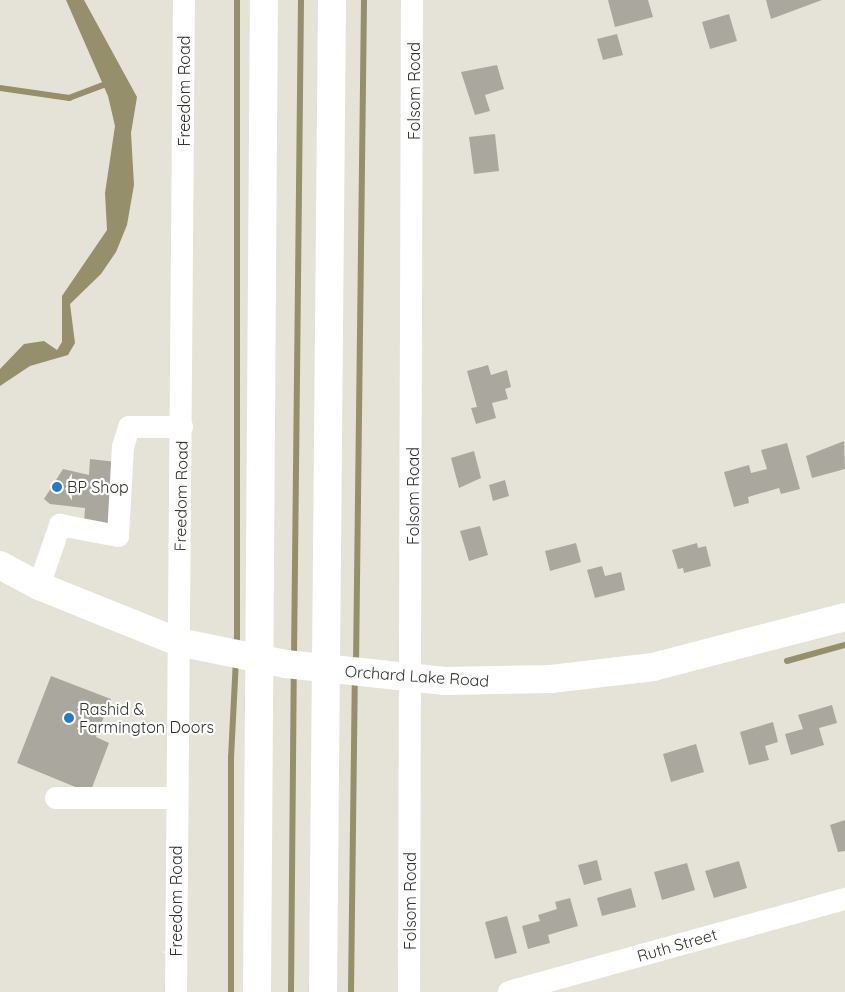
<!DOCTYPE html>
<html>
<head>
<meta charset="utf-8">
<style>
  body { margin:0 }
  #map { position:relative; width:845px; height:992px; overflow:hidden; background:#e5e3d8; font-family:Quicksand,sans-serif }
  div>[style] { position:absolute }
  .water>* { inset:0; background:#958f6c }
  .stream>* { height:5.5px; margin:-2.75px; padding:0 2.75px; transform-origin:2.75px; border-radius:2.75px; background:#958f6c }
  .building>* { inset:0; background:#aaa89e }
  .minor>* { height:22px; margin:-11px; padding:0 11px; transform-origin:11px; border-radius:11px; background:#fff }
  .major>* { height:28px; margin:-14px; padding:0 14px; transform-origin:14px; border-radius:14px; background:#fff }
  .highway>* { height:28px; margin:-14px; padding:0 14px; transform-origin:14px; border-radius:14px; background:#fff }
  .dots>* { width:14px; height:14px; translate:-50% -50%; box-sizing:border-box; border:2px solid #fff; border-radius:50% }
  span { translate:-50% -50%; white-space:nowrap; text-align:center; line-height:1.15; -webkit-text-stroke:4.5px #fff; paint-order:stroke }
  .street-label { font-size:16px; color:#32322e }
  .poi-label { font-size:16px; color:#32322e }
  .left { translate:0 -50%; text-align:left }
</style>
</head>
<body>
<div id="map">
  <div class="water">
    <i style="clip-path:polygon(66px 0,84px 0,137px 97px,131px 133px,134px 185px,127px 225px,116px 252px,101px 274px,70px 304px,75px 343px,68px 355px,30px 366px,0 386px,0 369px,24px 344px,44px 341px,57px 350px,62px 342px,62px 296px,107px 230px,105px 193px,115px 126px,108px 96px)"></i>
  </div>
  <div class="stream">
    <i style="left:0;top:88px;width:70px;rotate:8.2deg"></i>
    <i style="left:69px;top:98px;width:43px;rotate:-20.6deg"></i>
    <i style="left:237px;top:646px;width:646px;rotate:-90deg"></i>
    <i style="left:294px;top:658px;width:658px;rotate:-89.39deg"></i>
    <i style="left:787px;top:661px;width:60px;rotate:-15.4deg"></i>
    <i style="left:356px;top:665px;width:665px;rotate:-89.31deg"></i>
    <i style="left:231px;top:992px;width:234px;rotate:-90deg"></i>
    <i style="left:231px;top:758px;width:98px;rotate:-87.1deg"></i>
    <i style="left:291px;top:992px;width:320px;rotate:-89.5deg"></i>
    <i style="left:351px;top:992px;width:313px;rotate:-89.3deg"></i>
  </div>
  <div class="building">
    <i style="clip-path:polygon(608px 0,648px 0,653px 17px,615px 27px)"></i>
    <i style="clip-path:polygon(766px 0,822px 0,771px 19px)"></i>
    <i style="clip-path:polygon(729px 14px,737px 41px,710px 49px,702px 22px)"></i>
    <i style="clip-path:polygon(617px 34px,623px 55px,603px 60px,597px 39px)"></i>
    <i style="clip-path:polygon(497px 65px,504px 89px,485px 95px,490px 111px,475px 115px,461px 72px)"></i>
    <i style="clip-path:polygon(495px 134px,499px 171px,474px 174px,469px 137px)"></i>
    <i style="clip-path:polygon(488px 365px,491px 375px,507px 370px,511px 387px,505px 389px,508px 399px,492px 403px,496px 418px,476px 424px,471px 408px,477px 407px,467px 371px)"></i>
    <i style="clip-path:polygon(844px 441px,845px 469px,812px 478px,806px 456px)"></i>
    <i style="clip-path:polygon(787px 443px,800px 489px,781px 494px,779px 488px,748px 497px,749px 503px,734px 507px,724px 472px,749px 465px,751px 473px,767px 469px,761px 450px)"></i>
    <i style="clip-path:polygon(474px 451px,481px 478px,459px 488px,451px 458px)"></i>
    <i style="clip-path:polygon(90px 459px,116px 462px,110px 526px,84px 525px,85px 508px,50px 504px,44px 499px,63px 469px,89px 475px)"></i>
    <i style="clip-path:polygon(505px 480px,509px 496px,493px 501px,489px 485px)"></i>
    <i style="clip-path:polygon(480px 526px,488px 555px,469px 561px,460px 531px)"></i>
    <i style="clip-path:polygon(576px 543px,581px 562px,550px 571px,545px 551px)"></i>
    <i style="clip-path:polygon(697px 543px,698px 548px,706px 546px,711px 566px,684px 573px,683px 568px,678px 569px,672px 550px)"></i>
    <i style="clip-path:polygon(602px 566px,605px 576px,621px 572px,625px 590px,595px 598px,587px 570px)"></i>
    <i style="clip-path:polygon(51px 676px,111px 699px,96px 737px,109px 743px,90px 793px,17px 763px)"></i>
    <i style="clip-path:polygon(832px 705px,837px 723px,819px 728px,824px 745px,791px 755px,785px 734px,803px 729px,798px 715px)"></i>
    <i style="clip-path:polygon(773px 722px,778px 742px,765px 746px,769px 760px,749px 765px,740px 732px)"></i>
    <i style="clip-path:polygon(696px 744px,704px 772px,671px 782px,663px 754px)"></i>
    <i style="clip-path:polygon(845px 820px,845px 851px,838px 852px,830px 825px)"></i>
    <i style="clip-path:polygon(597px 860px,602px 880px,584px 885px,578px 865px)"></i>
    <i style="clip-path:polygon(739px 861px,747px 888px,714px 898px,705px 871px)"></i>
    <i style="clip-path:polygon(687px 863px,695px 890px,662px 900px,654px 872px)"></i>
    <i style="clip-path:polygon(631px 888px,636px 907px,602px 916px,597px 898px)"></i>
    <i style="clip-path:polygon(570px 898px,578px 926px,548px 935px,550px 943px,528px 949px,522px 926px,540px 921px,538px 915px,557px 909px,555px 902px)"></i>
    <i style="clip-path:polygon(507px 916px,517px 953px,495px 959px,485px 922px)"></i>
  </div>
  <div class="minor">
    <i style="left:39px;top:586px;width:65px;rotate:-71deg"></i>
    <i style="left:60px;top:525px;width:59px;rotate:10.7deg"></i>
    <i style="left:118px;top:536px;width:89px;rotate:-86.8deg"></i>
    <i style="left:123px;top:447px;width:21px;rotate:-73deg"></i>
    <i style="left:129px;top:427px;width:53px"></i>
    <i style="left:56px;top:798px;width:120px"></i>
    <i style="left:176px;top:992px;width:992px;rotate:-89.54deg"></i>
    <i style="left:409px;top:992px;width:992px;rotate:-89.83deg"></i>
    <i style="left:509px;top:992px;width:349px;rotate:-15.5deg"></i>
  </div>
  <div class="major">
    <i style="left:0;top:565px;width:44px;rotate:28.3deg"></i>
    <i style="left:39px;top:586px;width:150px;rotate:21.9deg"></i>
    <i style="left:178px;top:642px;width:110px;rotate:11.5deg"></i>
    <i style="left:286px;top:664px;width:160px;rotate:6.1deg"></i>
    <i style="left:445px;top:681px;width:106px;rotate:-1.1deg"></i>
    <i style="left:551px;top:679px;width:103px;rotate:-6.7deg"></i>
    <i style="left:653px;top:667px;width:198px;rotate:-14.6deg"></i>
  </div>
  <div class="highway">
    <i style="left:257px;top:992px;width:992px;rotate:-89.6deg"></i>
    <i style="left:323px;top:992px;width:992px;rotate:-89.48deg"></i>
  </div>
  <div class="dots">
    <i style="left:57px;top:487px;background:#227cc9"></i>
    <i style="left:69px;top:718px;background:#227cc9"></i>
  </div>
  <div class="street-label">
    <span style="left:184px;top:91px;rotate:-90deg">Freedom Road</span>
    <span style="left:414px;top:91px;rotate:-90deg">Folsom Road</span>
    <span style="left:181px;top:496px;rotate:-89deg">Freedom Road</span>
    <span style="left:413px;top:496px;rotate:-90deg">Folsom Road</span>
    <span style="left:417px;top:676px;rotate:4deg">Orchard Lake Road</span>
    <span style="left:176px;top:901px;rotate:-90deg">Freedom Road</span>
    <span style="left:410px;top:901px;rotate:-90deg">Folsom Road</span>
    <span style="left:677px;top:945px;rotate:-16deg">Ruth Street</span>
  </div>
  <div class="poi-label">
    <span class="left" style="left:67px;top:487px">BP Shop</span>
    <span class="left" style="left:79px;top:718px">Rashid &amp;<br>Farmington Doors</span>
  </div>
</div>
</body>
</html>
